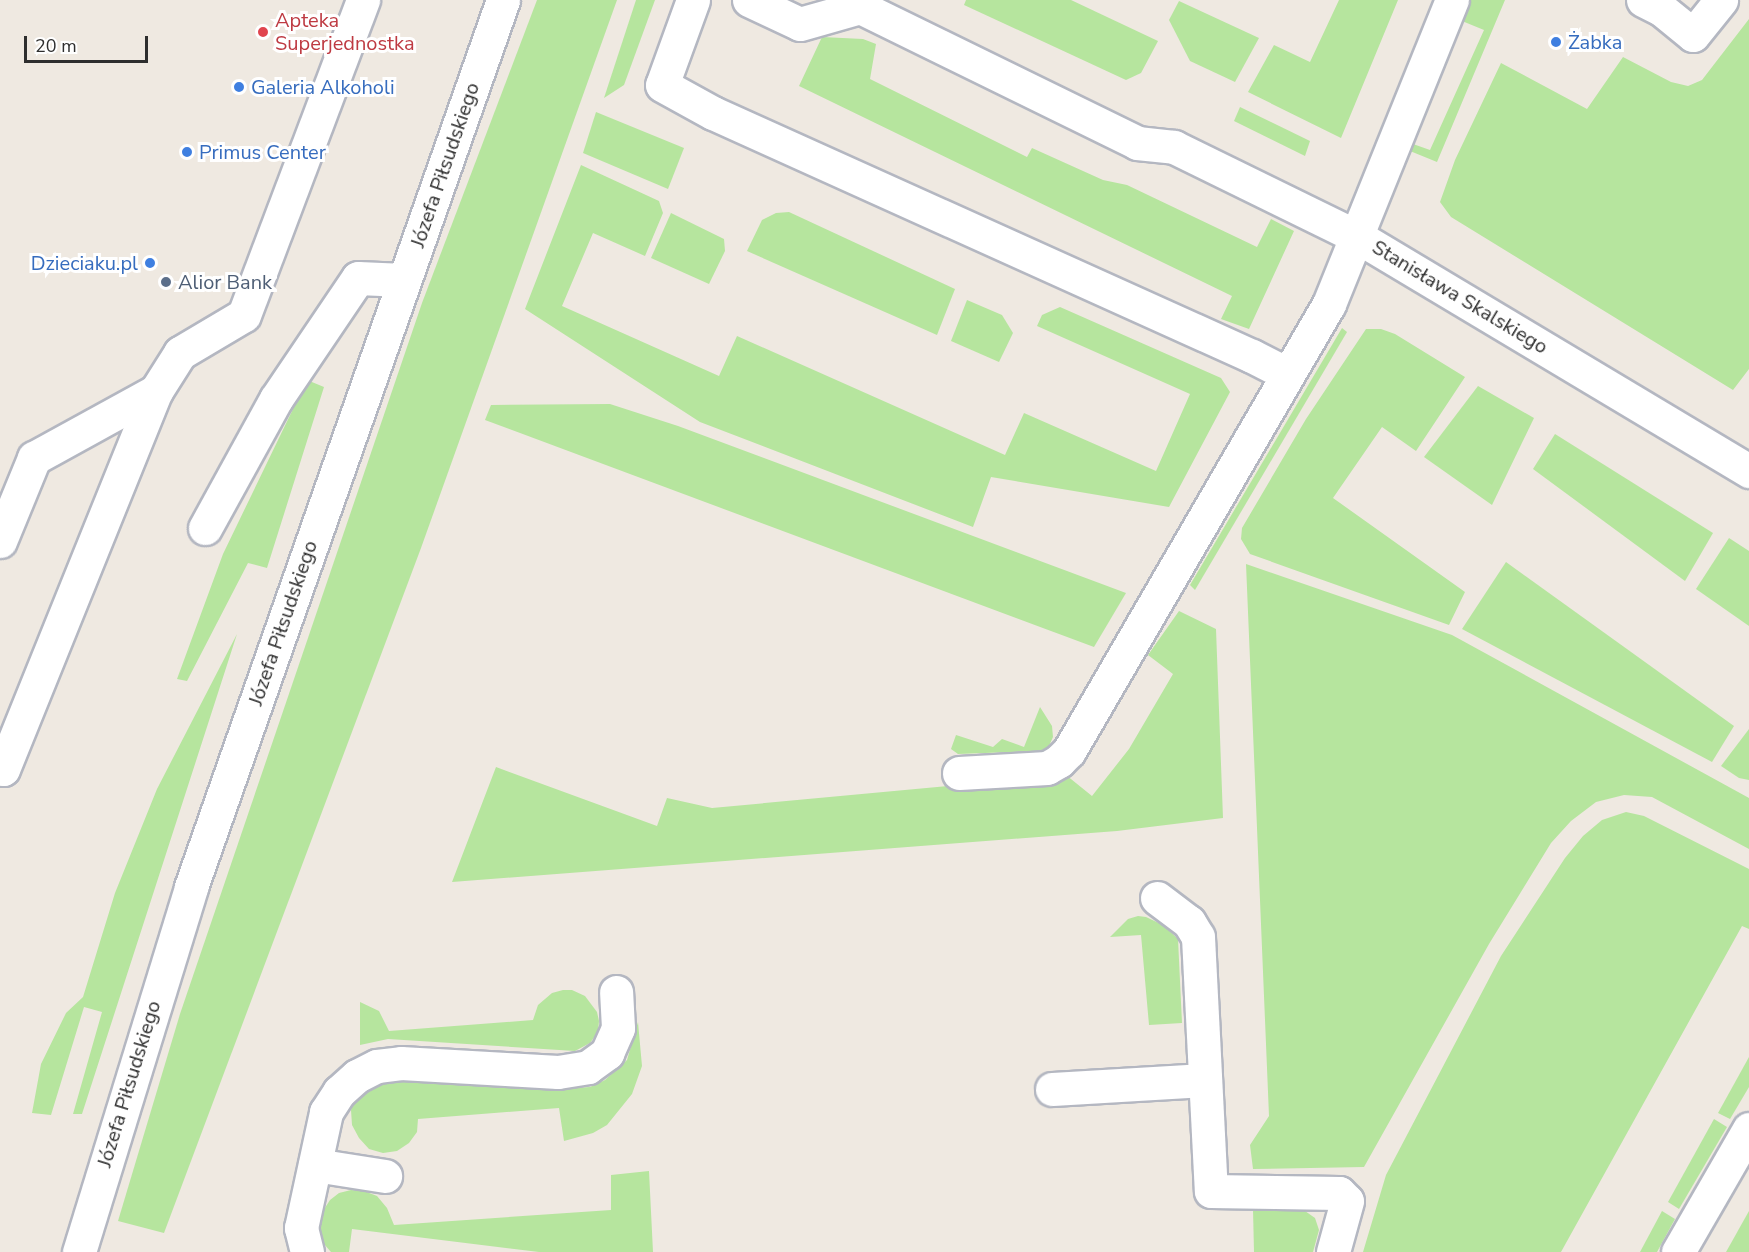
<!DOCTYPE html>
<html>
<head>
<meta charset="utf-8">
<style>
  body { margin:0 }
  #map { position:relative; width:1749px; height:1252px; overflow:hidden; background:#efe9e1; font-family:"Nunito Sans",sans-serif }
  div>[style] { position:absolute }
  .green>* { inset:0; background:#b6e59e }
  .roads { filter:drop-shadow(2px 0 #b4b7c1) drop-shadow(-2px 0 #b4b7c1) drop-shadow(0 2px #b4b7c1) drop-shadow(0 -2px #b4b7c1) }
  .minor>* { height:33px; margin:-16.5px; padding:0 16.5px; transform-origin:16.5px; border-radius:16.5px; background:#fff }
  .dots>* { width:16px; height:16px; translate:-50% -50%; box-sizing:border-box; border:3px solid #fff; border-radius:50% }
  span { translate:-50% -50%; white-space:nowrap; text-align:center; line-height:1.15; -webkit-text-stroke:6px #fff; paint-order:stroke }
  .health-label { font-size:20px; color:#be3a42 }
  .left { translate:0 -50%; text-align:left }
  .shop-label { font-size:20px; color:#366cbe }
  .right { translate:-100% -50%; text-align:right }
  .street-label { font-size:20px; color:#2e2e2e }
  .service-label { font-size:20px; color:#4e5e75 }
  .scale { position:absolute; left:24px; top:36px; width:124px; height:27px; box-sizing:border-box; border:3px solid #2e2e2e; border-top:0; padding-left:8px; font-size:18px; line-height:21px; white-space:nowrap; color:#2e2e2e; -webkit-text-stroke:4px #fff; paint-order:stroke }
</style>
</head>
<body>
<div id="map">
  <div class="green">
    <i style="clip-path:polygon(537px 0,617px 0,421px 548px,164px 1233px,118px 1221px,180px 1014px,422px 303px)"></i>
    <i style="clip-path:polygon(636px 0,655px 0,624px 85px,604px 98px)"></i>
    <i style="clip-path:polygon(966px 0,1071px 0,1158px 41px,1141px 73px,1126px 80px,964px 5px)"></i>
    <i style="clip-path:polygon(1339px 0,1398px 0,1341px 138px,1248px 92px,1274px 45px,1310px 62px)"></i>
    <i style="clip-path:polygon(1471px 0,1505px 0,1437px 162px,1410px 151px,1413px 144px,1430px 150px,1484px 30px,1462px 21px)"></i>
    <i style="clip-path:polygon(1179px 1px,1259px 38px,1235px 82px,1190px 61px,1169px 20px)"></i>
    <i style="clip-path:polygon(1749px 19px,1749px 369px,1733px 390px,1451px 217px,1440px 202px,1455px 160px,1501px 63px,1587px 109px,1623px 57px,1671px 82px,1688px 86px,1702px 80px)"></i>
    <i style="clip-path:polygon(822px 37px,863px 39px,876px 44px,870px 79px,1027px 157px,1032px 148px,1103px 180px,1127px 185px,1257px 247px,1271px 219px,1294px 231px,1249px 329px,1221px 319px,1232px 296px,799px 86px)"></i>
    <i style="clip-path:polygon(1240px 107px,1310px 141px,1305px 156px,1234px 121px)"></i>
    <i style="clip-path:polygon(596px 112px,684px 148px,668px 189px,583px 153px)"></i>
    <i style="clip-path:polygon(581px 165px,659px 201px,663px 213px,645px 256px,593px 233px,562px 306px,719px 376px,737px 336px,1005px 455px,1024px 413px,1156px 471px,1190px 394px,1037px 326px,1042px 315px,1060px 307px,1221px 378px,1230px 392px,1169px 507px,991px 477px,973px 527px,700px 422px,525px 309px)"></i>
    <i style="clip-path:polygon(789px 212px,955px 289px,937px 335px,747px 251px,762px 220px,776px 213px)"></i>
    <i style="clip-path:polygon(671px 213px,724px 239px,725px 251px,709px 284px,651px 258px)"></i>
    <i style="clip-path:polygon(967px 300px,1002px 315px,1013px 333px,999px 362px,951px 341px)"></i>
    <i style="clip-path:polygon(1342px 328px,1347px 332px,1195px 590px,1190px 585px)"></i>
    <i style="clip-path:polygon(1366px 329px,1381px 329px,1395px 334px,1465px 377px,1416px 451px,1382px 427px,1333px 498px,1465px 592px,1449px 625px,1250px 554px,1241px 539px,1242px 528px,1306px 419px)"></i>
    <i style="clip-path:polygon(307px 380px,324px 387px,267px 568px,248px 563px,187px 681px,177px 679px,223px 554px)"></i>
    <i style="clip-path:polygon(1478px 386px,1534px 418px,1492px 505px,1424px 457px)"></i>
    <i style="clip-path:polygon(610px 404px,678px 426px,1126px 593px,1094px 647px,485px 420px,491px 405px)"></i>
    <i style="clip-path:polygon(1555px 434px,1713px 533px,1685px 581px,1533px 469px)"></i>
    <i style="clip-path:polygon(1729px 538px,1749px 551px,1749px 626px,1696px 589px)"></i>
    <i style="clip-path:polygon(1506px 562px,1734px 726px,1712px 762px,1462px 629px)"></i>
    <i style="clip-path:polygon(1246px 564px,1452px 635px,1749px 798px,1749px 849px,1652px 797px,1624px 795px,1596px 802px,1571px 821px,1551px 843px,1489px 944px,1364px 1167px,1253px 1169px,1250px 1145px,1269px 1116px)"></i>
    <i style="clip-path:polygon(1179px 611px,1216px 629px,1223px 818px,1117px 831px,452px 882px,496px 767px,657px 826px,667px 798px,712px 808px,1066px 775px,1092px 796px,1129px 749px,1173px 674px,1148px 655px)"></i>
    <i style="clip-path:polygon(237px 634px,82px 1114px,73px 1114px,102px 1012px,84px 1007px,51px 1115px,32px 1113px,41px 1064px,66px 1013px,83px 997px,115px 893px,157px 789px)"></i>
    <i style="clip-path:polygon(1040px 707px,1052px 726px,1053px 737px,1048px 748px,1039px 751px,958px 754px,951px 749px,956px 735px,993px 747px,1002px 739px,1024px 747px)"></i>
    <i style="clip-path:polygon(1749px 729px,1749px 780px,1739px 778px,1721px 766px)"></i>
    <i style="clip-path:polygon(1626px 812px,1644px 816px,1749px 869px,1749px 929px,1742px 926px,1561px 1252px,1363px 1252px,1386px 1175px,1501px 956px,1565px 858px,1583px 836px,1602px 820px)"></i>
    <i style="clip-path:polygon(1138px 916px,1146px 917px,1163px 925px,1178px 939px,1182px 1023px,1149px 1025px,1141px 935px,1110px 937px,1128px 919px)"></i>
    <i style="clip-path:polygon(563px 990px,572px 990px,585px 996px,597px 1012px,599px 1021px,598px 1032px,590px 1043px,575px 1051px,388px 1039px,360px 1045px,360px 1002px,379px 1011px,389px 1031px,533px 1020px,538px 1005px,552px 993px)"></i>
    <i style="clip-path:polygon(638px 1022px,642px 1066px,632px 1094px,607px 1125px,593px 1133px,564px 1141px,559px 1108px,418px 1119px,417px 1132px,409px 1143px,397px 1151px,383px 1153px,369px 1149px,359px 1138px,352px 1125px,351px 1110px,356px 1097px,366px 1086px,391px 1077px,558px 1089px,590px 1087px,605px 1080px,627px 1060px)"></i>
    <i style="clip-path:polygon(1749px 1057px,1749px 1087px,1730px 1119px,1718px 1113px)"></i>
    <i style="clip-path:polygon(1714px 1119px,1727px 1127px,1679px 1209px,1668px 1202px)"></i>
    <i style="clip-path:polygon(649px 1171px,653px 1252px,539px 1252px,352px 1229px,349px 1252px,331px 1252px,324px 1244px,319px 1231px,319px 1217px,330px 1200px,339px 1193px,351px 1190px,364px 1191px,377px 1196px,387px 1208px,394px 1225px,611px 1210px,611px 1175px)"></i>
    <i style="clip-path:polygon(1253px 1209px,1305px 1211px,1315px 1218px,1319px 1230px,1313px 1252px,1254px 1252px)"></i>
    <i style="clip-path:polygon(1662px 1211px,1675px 1219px,1657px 1252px,1640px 1252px)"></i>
    <i style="clip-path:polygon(1749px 1211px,1749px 1252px,1726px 1252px)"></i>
  </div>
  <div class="roads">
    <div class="minor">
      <i style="left:693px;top:0;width:90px;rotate:110deg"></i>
      <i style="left:662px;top:85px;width:58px;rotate:28.8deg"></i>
      <i style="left:713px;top:113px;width:591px;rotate:24.27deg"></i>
      <i style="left:1252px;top:356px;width:39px;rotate:27deg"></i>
      <i style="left:749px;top:0;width:56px;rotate:25.2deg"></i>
      <i style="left:800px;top:24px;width:62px;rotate:-15.8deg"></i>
      <i style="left:860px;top:7px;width:309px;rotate:26.1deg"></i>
      <i style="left:1137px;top:143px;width:37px;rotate:6deg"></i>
      <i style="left:1174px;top:147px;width:205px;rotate:26.1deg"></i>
      <i style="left:1358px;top:237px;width:456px;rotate:30.9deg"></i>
      <i style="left:1643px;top:0;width:20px;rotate:27deg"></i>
      <i style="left:1661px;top:9px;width:41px;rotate:39.1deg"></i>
      <i style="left:1693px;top:35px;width:45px;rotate:-51.3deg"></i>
      <i style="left:205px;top:528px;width:147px;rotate:-61.2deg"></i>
      <i style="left:276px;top:399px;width:146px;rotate:-55.9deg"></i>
      <i style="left:358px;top:278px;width:46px;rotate:2.5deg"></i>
      <i style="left:0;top:541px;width:90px;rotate:-67.7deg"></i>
      <i style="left:34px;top:458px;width:139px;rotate:-28.8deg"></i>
      <i style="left:0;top:768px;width:3px;rotate:18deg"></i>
      <i style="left:3px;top:769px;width:408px;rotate:-68deg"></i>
      <i style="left:156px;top:391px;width:45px;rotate:-57.7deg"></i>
      <i style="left:180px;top:353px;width:74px;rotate:-30.7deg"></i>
      <i style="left:244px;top:315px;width:337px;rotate:-69.3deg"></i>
      <i style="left:959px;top:773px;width:88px;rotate:-3.3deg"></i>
      <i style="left:1047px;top:768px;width:14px;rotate:-30deg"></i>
      <i style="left:1059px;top:761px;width:14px;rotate:-45deg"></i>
      <i style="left:1069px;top:751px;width:517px;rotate:-59.82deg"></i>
      <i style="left:1329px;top:304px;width:328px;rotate:-68deg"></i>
      <i style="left:1157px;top:898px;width:40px;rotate:37deg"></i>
      <i style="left:1189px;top:922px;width:17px;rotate:59deg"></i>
      <i style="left:1198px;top:937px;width:254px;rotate:87.1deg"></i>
      <i style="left:1211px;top:1191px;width:128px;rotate:0.9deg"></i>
      <i style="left:1339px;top:1193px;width:11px;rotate:45deg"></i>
      <i style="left:1347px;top:1201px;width:53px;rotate:105.4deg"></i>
      <i style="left:1052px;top:1089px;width:153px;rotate:-3.4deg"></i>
      <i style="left:315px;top:1165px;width:71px;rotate:8.9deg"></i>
      <i style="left:79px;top:1252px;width:382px;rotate:-72.9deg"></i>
      <i style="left:191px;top:887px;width:940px;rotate:-70.62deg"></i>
      <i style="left:307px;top:1252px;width:25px;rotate:-104deg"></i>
      <i style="left:301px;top:1228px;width:119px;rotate:-77.8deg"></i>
      <i style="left:326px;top:1112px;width:24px;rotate:-57deg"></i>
      <i style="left:339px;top:1092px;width:24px;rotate:-42deg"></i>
      <i style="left:357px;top:1076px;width:22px;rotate:-27deg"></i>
      <i style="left:377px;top:1066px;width:24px;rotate:-7deg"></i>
      <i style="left:401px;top:1063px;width:157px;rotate:3.3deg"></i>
      <i style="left:558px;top:1072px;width:30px;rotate:-9deg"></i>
      <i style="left:588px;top:1067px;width:24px;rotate:-36deg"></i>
      <i style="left:607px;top:1053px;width:27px;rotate:-66deg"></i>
      <i style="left:618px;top:1028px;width:36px;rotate:-93deg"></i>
      <i style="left:1678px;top:1252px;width:142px;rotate:-60deg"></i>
    </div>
  </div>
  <div class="dots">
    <i style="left:263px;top:32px;background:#e0444e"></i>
    <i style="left:1556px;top:42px;background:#3f7fe0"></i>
    <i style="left:239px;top:87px;background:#3f7fe0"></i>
    <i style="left:187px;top:152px;background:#3f7fe0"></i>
    <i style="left:150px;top:263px;background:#3f7fe0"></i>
    <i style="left:166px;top:282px;background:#5c6f8a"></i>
  </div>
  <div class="health-label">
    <span class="left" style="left:275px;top:32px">Apteka<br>Superjednostka</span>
  </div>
  <div class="shop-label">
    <span class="left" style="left:1568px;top:42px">Żabka</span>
    <span class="left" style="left:251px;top:87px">Galeria Alkoholi</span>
    <span class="left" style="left:199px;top:152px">Primus Center</span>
    <span class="right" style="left:138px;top:263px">Dzieciaku.pl</span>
  </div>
  <div class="street-label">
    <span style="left:445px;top:165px;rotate:-71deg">Józefa Piłsudskiego</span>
    <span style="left:1460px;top:297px;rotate:31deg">Stanisława Skalskiego</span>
    <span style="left:283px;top:623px;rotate:-71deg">Józefa Piłsudskiego</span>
    <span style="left:129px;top:1084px;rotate:-73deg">Józefa Piłsudskiego</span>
  </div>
  <div class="service-label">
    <span class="left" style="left:178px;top:282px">Alior Bank</span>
  </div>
  <div class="scale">20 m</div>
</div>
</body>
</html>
